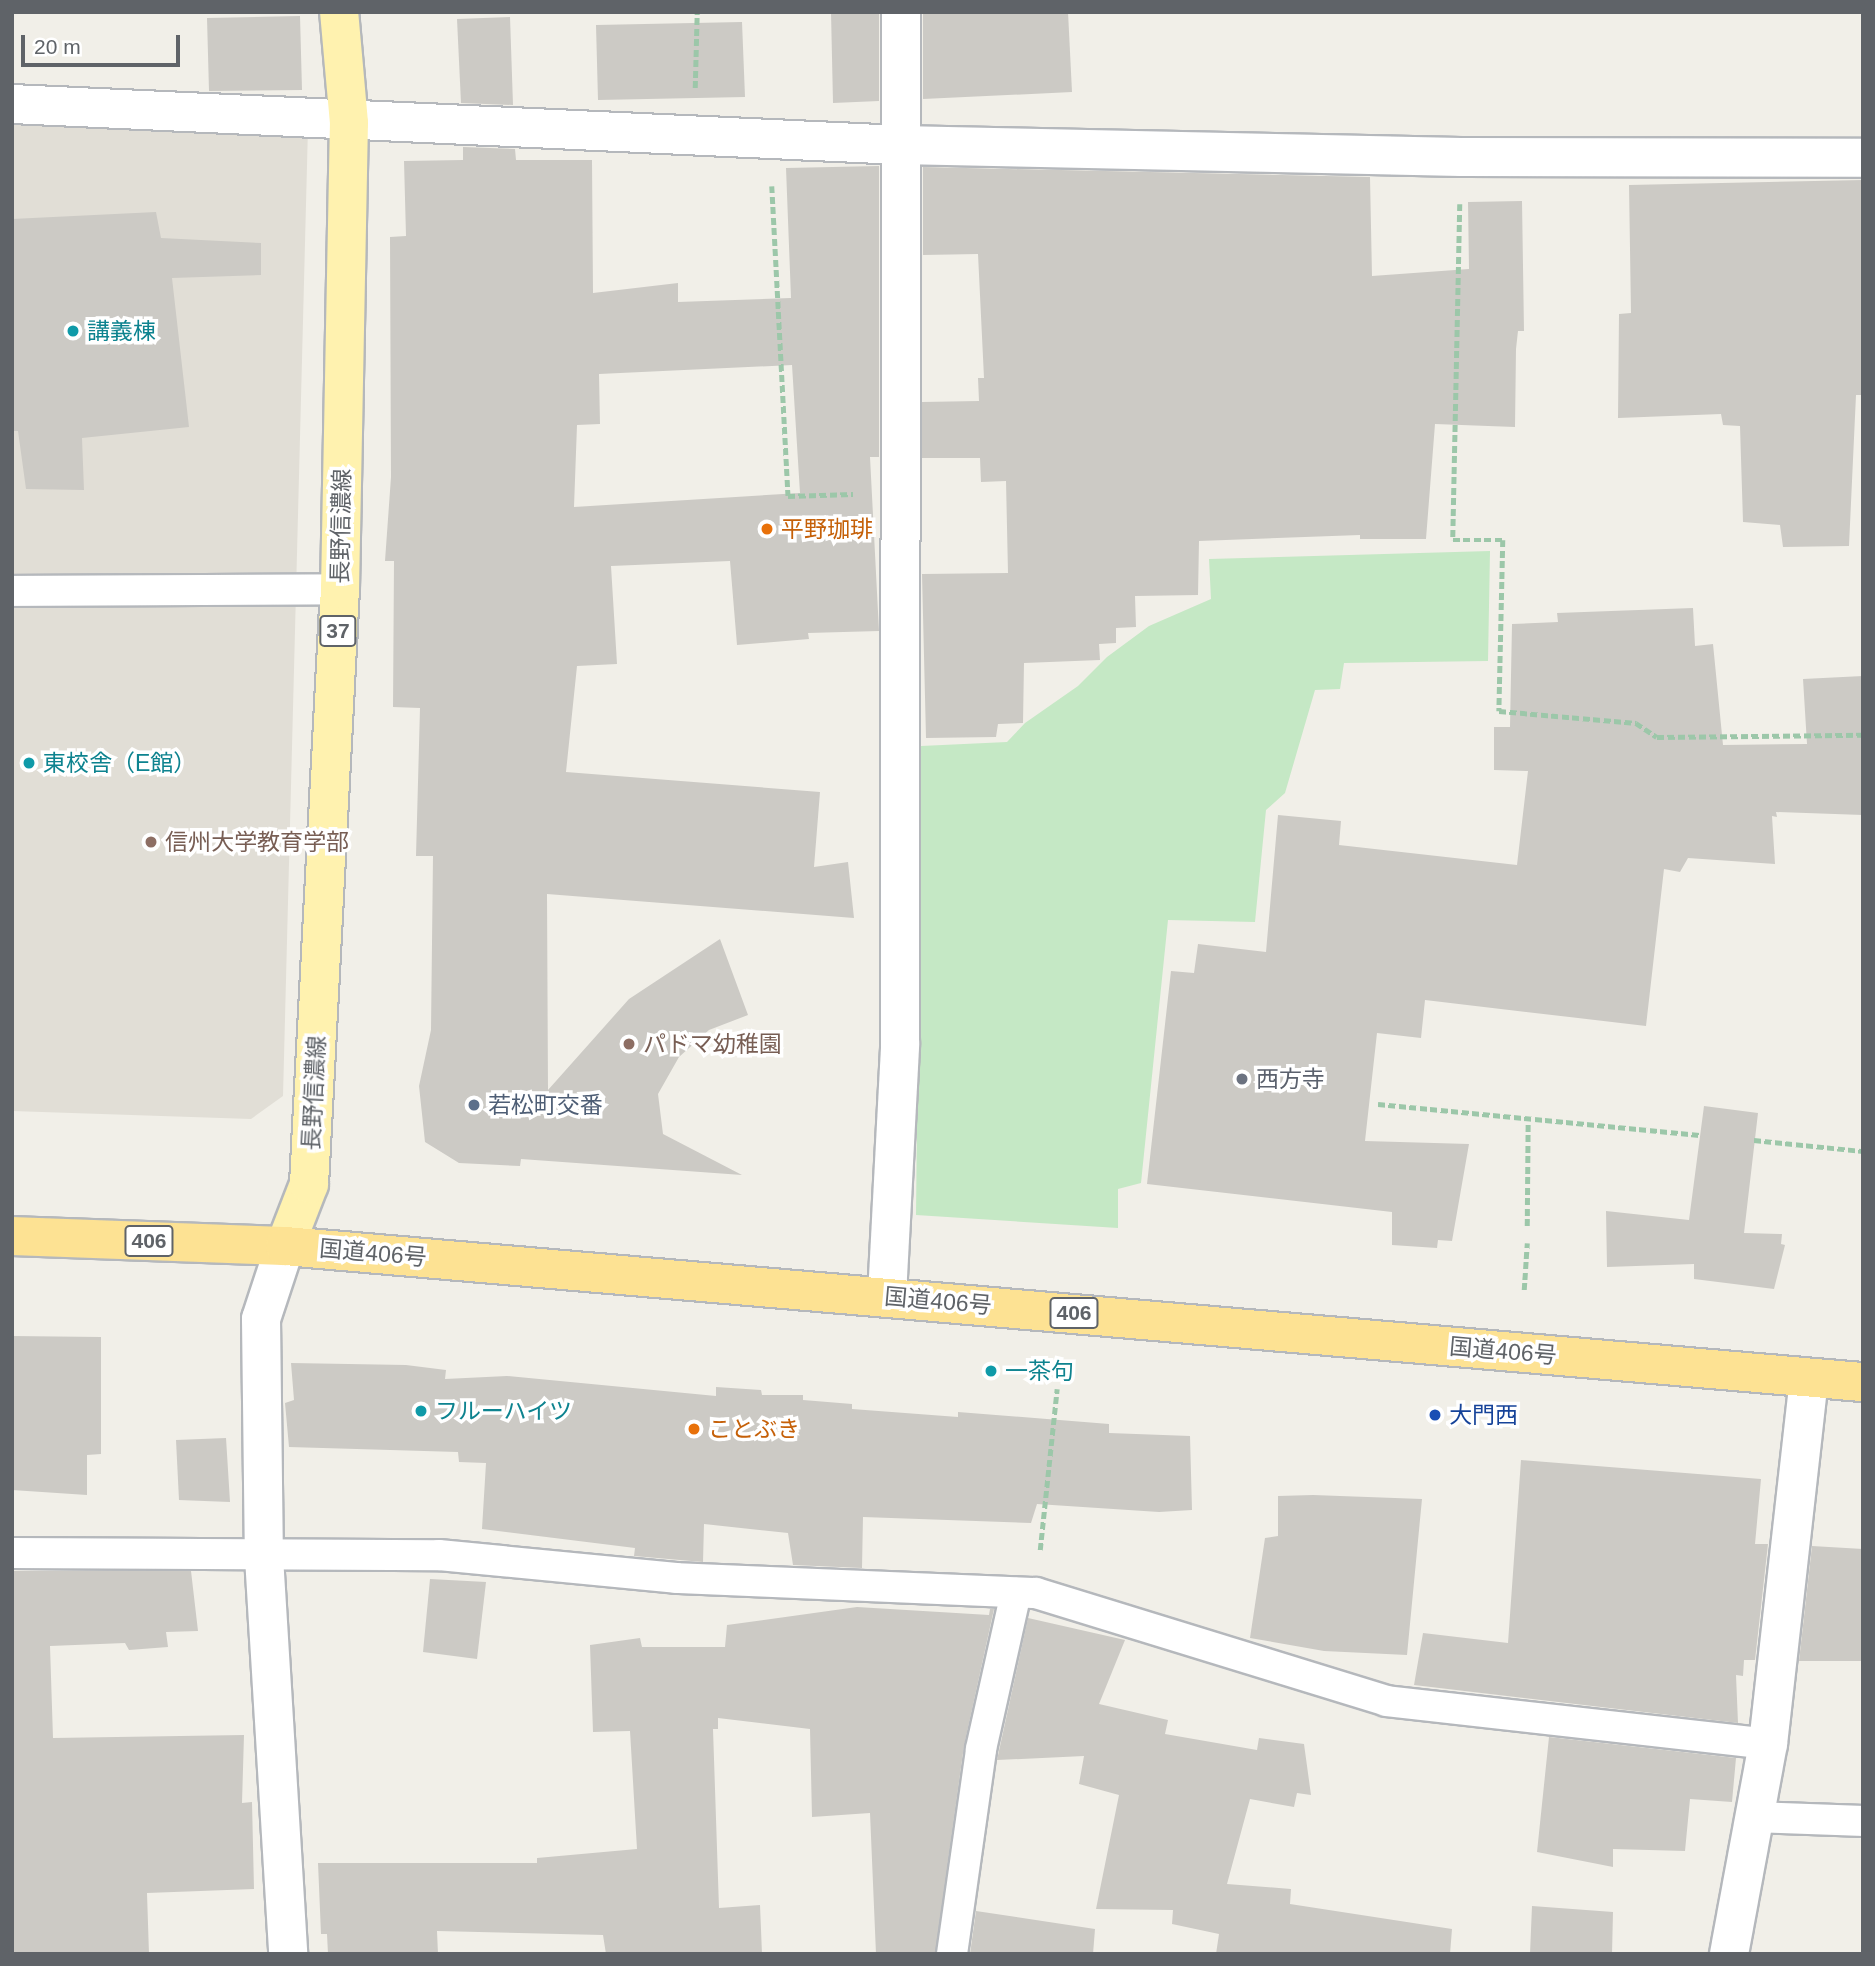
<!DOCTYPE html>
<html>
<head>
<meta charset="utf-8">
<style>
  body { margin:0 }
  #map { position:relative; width:1875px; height:1966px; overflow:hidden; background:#f1efe8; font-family:Helvetica,"Noto Sans JP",sans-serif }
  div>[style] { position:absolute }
  .education>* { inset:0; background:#e1ded6 }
  .green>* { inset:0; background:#c5e8c5 }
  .building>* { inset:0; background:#cccac5 }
  .path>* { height:4.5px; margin-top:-2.25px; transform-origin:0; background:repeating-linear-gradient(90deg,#9cc7a9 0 7px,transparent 0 10.5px) }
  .roads { filter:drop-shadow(2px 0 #b5b8bc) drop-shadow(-2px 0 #b5b8bc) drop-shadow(0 2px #b5b8bc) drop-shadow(0 -2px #b5b8bc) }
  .lane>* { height:30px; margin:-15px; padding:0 15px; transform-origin:15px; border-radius:15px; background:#fff }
  .street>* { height:38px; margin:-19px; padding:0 19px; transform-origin:19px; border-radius:19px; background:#fff }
  .primary>* { height:38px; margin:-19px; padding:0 19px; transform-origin:19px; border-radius:19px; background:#fff2af }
  .highway>* { height:38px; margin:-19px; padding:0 19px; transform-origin:19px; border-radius:19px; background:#fde293 }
  .dots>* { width:19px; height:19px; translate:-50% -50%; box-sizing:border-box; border:4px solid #fff; border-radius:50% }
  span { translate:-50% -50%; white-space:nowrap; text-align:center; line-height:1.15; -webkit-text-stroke:7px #fff; paint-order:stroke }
  .shield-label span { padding:2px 5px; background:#fff; border:2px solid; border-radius:5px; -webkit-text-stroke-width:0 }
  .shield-label { font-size:21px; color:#5f6368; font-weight:700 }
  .culture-label { font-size:23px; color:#0d838f }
  .left { translate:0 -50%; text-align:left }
  .street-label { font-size:23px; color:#5f6368 }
  .food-label { font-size:23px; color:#c56008 }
  .education-label { font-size:23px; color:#785e54 }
  .worship-label { font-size:23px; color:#5b616d }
  .service-label { font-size:23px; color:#4e5e75 }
  .transit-label { font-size:23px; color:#164399 }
  .frame { position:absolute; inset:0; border:14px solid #5f6368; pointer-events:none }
  .scale { position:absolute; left:21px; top:35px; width:159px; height:32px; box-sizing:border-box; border:4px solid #5f6368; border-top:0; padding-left:9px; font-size:21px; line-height:24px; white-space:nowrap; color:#5f6368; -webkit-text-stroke:5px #fff; paint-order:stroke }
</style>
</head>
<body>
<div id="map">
  <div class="education">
    <i style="clip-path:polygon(12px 119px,308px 127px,283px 1096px,251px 1119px,12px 1111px)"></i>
  </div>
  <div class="green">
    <i style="clip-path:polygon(1490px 551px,1488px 661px,1344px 663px,1340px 689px,1315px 690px,1285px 793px,1266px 810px,1255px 922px,1168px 920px,1141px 1183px,1118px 1189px,1118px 1228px,916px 1215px,921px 746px,1007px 742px,1025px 723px,1078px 686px,1107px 657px,1149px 626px,1211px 599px,1209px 559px)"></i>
  </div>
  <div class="building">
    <i style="clip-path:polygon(831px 12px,879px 12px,879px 101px,833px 103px)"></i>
    <i style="clip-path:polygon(923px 12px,1068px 12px,1072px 92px,923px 99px)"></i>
    <i style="clip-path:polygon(300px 16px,302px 90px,209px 91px,207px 18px)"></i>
    <i style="clip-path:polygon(510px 17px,513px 105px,461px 103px,457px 19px)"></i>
    <i style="clip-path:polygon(742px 22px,745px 97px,598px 100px,596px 25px)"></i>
    <i style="clip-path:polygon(evenodd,463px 147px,515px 149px,516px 160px,592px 160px,593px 293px,678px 283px,678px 302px,791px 298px,786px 168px,879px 166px,879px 457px,870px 457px,879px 631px,808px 633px,809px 639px,737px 645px,730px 561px,611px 566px,617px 664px,577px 666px,566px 772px,820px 792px,814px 867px,848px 862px,854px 918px,547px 894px,548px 1090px,629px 999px,720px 939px,748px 1015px,709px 1030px,679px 1057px,658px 1094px,663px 1134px,742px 1175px,521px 1159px,520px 1166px,459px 1163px,425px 1142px,419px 1086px,431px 1030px,433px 856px,416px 856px,420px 708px,393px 707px,394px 561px,385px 561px,391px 477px,390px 237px,406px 236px,404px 161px,463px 160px,463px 147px,792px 365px,800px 493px,574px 507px,577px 425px,600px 424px,599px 374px,792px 365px)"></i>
    <i style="clip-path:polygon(923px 167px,1370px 177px,1372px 276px,1469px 269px,1468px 202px,1522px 201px,1524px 331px,1518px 331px,1516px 349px,1515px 427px,1435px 424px,1426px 539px,1360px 539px,1360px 535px,1199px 541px,1198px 595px,1135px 596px,1136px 627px,1116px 628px,1116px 643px,1099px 644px,1100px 660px,1024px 663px,1023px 723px,998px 724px,996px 737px,926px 738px,922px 574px,1008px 573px,1006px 481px,981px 482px,980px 458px,922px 458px,922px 402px,979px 401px,978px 378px,984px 378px,978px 254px,923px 255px)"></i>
    <i style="clip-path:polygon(1863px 180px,1863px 395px,1856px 395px,1849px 546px,1783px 547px,1780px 525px,1743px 522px,1740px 426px,1723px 425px,1721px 414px,1618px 418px,1619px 314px,1631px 313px,1629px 185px)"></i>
    <i style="clip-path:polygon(156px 212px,161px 238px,261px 243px,261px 275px,172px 278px,189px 427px,82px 438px,84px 490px,26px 489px,18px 431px,12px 431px,12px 219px)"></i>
    <i style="clip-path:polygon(1693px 608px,1695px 646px,1713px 644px,1723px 745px,1807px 744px,1803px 679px,1863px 676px,1863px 815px,1776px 812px,1777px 817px,1772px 816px,1775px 864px,1688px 858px,1680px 872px,1664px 869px,1646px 1026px,1425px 1000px,1421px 1038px,1377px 1033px,1365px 1141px,1469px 1144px,1452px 1241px,1438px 1240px,1437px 1248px,1392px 1245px,1392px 1212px,1147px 1184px,1171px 971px,1194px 973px,1198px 944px,1266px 952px,1278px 815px,1341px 821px,1339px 845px,1517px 865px,1528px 771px,1494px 770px,1494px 727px,1510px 727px,1512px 624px,1558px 622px,1557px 613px)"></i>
    <i style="clip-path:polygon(1704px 1106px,1758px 1113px,1744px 1233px,1782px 1234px,1781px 1244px,1785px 1245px,1774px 1289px,1694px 1279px,1694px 1264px,1607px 1267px,1606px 1211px,1689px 1220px)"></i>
    <i style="clip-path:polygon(12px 1336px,101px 1337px,101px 1454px,87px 1455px,87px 1495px,12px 1490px)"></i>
    <i style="clip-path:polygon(291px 1363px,406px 1365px,446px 1370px,445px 1379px,507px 1376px,716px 1396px,716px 1387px,761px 1390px,762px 1395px,803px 1395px,803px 1400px,852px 1404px,852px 1409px,958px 1417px,958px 1412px,1109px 1424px,1109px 1433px,1190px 1436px,1192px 1510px,1159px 1512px,1037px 1504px,1031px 1523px,863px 1517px,862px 1568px,793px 1565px,788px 1533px,704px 1524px,703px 1562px,634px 1556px,635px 1548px,482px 1529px,486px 1463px,459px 1462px,458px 1452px,289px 1447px,285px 1403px,294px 1400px)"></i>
    <i style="clip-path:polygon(226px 1438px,230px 1502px,179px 1500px,176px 1440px)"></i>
    <i style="clip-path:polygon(1521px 1460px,1761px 1479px,1755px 1544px,1768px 1544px,1755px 1660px,1744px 1660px,1743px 1676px,1736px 1675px,1738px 1723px,1414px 1685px,1423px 1633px,1508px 1643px)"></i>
    <i style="clip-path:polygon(1313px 1495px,1422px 1499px,1407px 1655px,1324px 1651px,1250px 1638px,1265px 1538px,1278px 1536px,1278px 1496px)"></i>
    <i style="clip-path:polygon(1812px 1546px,1863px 1549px,1863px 1661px,1799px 1661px)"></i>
    <i style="clip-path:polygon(12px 1571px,191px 1571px,198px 1631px,166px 1632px,168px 1647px,129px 1650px,125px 1643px,50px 1646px,53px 1738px,244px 1735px,242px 1803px,252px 1802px,254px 1889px,147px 1893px,149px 1954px,12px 1954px)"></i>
    <i style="clip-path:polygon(430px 1579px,486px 1582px,477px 1659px,423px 1652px)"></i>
    <i style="clip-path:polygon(857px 1607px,989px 1615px,990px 1609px,994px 1609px,964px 1746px,935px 1954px,876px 1954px,870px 1813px,812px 1817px,810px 1729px,718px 1718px,718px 1729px,713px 1729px,719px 1908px,760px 1905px,762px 1954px,606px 1954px,603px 1935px,437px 1931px,438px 1954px,328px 1954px,327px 1934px,321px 1934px,318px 1863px,537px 1863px,537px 1858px,637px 1849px,630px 1731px,593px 1732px,590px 1645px,640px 1638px,642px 1647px,725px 1647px,727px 1625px)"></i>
    <i style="clip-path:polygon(1028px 1618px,1125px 1640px,1099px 1704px,1168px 1720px,1165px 1734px,1257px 1750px,1259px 1738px,1304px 1744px,1311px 1795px,1297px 1793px,1294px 1807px,1250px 1799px,1227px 1884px,1291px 1889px,1290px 1904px,1452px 1929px,1450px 1954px,1216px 1954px,1219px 1934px,1172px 1924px,1173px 1910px,1096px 1909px,1119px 1795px,1079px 1784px,1084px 1756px,997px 1760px)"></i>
    <i style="clip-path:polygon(1549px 1737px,1736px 1758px,1732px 1802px,1690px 1799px,1685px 1851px,1613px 1849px,1613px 1867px,1537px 1852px)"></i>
    <i style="clip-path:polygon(1532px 1906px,1613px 1912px,1612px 1954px,1530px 1954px)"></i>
    <i style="clip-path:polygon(976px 1911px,1095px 1929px,1093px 1954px,970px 1954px)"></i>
  </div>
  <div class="path">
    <i style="left:695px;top:88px;width:76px;rotate:-88.5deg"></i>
    <i style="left:772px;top:186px;width:310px;rotate:87deg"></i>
    <i style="left:788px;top:496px;width:65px;rotate:-1.8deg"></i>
    <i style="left:1460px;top:204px;width:336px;rotate:91.2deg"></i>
    <i style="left:1453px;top:540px;width:50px"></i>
    <i style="left:1503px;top:540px;width:171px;rotate:91.3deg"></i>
    <i style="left:1499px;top:711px;width:138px;rotate:5deg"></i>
    <i style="left:1636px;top:723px;width:25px;rotate:34deg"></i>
    <i style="left:1657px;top:737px;width:206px;rotate:-0.6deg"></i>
    <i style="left:1378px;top:1104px;width:323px;rotate:5.5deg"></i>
    <i style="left:1754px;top:1140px;width:110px;rotate:5.8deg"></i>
    <i style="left:1527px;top:1226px;width:107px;rotate:-89.5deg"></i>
    <i style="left:1524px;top:1290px;width:47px;rotate:-86.3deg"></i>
    <i style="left:1040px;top:1550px;width:162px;rotate:-84deg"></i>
  </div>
  <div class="roads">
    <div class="lane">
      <i style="left:12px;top:591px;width:328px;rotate:-0.3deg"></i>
      <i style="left:12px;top:1553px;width:427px;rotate:0.3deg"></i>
      <i style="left:439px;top:1555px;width:238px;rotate:5.5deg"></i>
      <i style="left:676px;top:1578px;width:360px;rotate:2.4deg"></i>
      <i style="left:1036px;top:1593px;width:366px;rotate:17.1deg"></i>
      <i style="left:1386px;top:1701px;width:384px;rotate:6.4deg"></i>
      <i style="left:1754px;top:1817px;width:109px;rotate:2.1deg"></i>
      <i style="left:952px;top:1954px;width:207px;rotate:-81.9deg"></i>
      <i style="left:981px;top:1749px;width:160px;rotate:-77.4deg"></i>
    </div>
    <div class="street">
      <i style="left:12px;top:104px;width:889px;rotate:2.64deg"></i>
      <i style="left:900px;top:145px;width:561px;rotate:1.23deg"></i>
      <i style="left:1461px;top:157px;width:402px;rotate:0.1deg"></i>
      <i style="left:285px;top:1246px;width:77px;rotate:108.2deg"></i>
      <i style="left:261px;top:1319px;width:238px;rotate:89.3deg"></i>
      <i style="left:264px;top:1557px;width:398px;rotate:86.5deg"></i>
      <i style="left:887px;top:1296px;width:252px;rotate:-87deg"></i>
      <i style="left:900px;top:1044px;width:1032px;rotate:-89.94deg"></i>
      <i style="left:1729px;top:1954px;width:214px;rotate:-79.5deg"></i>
      <i style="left:1768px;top:1744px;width:368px;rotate:-83.6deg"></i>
    </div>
    <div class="primary">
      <i style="left:285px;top:1246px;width:66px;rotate:-68.8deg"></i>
      <i style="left:309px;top:1184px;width:596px;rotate:-87.02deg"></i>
      <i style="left:340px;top:589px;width:466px;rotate:-88.9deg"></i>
      <i style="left:349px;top:123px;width:111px;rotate:-95.1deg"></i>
    </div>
    <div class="highway">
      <i style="left:12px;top:1236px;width:273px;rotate:2.1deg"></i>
      <i style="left:285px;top:1246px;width:1584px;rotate:4.93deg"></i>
    </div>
  </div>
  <div class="dots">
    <i style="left:73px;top:331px;background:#0f9aa8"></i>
    <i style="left:767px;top:529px;background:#e8710a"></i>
    <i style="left:29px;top:763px;background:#0f9aa8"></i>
    <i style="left:151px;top:842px;background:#8d6e63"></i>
    <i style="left:629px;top:1044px;background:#8d6e63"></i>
    <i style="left:1242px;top:1079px;background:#6b7280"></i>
    <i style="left:474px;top:1105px;background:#5c6f8a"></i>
    <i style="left:991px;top:1371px;background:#0f9aa8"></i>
    <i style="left:421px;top:1411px;background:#0f9aa8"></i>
    <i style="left:1435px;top:1415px;background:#1a4fb4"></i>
    <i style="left:694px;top:1429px;background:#e8710a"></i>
  </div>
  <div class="shield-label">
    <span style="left:338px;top:631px">37</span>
    <span style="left:149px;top:1241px">406</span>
    <span style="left:1074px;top:1313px">406</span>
  </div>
  <div class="culture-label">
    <span class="left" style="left:87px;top:331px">講義棟</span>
    <span class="left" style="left:43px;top:763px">東校舎（E館）</span>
    <span class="left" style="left:1005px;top:1371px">一茶句</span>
    <span class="left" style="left:435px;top:1411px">フルーハイツ</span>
  </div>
  <div class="street-label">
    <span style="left:341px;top:526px;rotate:-89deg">長野信濃線</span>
    <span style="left:314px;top:1093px;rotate:-87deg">長野信濃線</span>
    <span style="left:373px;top:1253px;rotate:5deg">国道406号</span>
    <span style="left:938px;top:1301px;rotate:5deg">国道406号</span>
    <span style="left:1503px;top:1351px;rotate:5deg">国道406号</span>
  </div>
  <div class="food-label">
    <span class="left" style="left:781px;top:529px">平野珈琲</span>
    <span class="left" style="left:708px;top:1429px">ことぶき</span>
  </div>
  <div class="education-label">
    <span class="left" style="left:165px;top:842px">信州大学教育学部</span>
    <span class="left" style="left:643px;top:1044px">パドマ幼稚園</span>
  </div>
  <div class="worship-label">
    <span class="left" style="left:1256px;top:1079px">西方寺</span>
  </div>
  <div class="service-label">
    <span class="left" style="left:488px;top:1105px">若松町交番</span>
  </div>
  <div class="transit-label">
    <span class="left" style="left:1449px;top:1415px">大門西</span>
  </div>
  <div class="frame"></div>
  <div class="scale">20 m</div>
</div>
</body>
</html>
